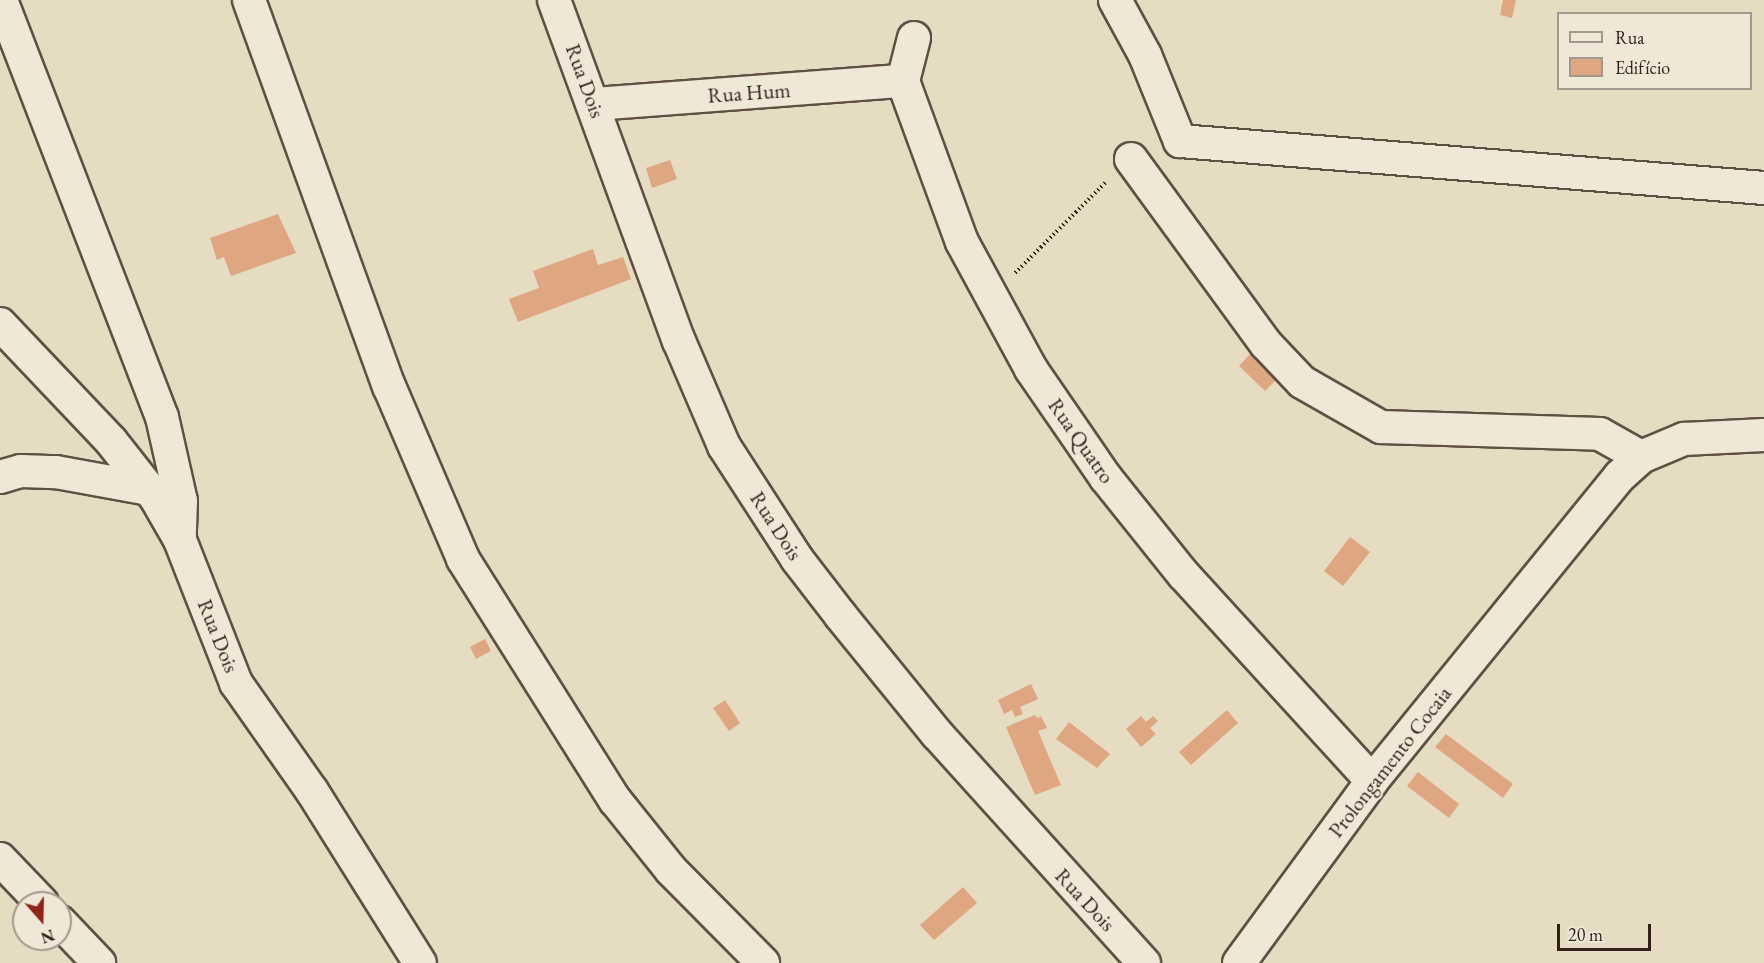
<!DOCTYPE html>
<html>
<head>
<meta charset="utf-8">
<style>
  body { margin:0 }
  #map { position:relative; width:1764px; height:963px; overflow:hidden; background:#e6dcc2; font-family:"EB Garamond",serif }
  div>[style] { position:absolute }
  .building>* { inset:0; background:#dfa682 }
  .path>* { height:4px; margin-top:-2px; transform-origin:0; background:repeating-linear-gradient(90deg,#32211a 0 1.5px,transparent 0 4.5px) }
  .roads { filter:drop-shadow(2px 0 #5f5044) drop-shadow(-2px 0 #5f5044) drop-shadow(0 2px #5f5044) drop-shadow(0 -2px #5f5044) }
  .street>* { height:32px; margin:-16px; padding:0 16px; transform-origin:16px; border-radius:16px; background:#efe8d7 }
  span { translate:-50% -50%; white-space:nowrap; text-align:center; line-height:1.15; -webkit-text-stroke:4.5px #efe8d7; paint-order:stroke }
  .street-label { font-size:21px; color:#32211a }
  .legend { position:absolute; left:1557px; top:12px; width:195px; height:78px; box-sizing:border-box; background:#efe8d7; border:2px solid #a3988b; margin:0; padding:8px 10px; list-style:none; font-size:18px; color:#32211a }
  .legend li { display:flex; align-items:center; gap:12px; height:30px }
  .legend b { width:30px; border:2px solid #a3988b }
  .north { position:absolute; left:12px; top:891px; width:60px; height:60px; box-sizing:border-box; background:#efe8d7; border:2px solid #a3988b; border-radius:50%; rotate:160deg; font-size:16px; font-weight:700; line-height:24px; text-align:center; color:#32211a }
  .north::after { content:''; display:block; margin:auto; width:21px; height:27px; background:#8f2418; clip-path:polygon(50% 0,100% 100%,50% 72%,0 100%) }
  .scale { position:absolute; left:1557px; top:924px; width:94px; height:27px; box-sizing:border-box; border:3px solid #32211a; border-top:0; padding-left:8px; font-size:18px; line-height:21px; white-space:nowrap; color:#32211a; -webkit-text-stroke:4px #efe8d7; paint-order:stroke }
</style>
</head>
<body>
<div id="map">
  <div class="building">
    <i style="clip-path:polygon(1503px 0,1516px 0,1512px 18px,1500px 15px)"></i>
    <i style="clip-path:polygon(670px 160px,677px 179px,652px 188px,646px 168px)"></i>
    <i style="clip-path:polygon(278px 214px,296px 253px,231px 276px,224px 257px,217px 260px,210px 238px)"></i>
    <i style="clip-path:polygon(593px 249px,598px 265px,623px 257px,631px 279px,518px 322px,509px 299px,539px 288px,533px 271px)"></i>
    <i style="clip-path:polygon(1250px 354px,1276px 380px,1265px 391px,1239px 366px)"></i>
    <i style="clip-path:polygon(1350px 537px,1370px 552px,1343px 586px,1324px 571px)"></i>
    <i style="clip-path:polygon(485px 639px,491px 651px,476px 659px,470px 647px)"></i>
    <i style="clip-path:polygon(1031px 684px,1038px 699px,1020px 707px,1023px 714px,1015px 717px,1012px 710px,1004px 714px,998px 700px)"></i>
    <i style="clip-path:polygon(725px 700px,740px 723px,729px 731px,713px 708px)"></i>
    <i style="clip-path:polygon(1227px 710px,1238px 723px,1191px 765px,1179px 752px)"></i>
    <i style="clip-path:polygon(1035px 715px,1037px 718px,1041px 716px,1047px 728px,1038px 731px,1061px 785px,1035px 795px,1006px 727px)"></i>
    <i style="clip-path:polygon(1141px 716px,1146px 722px,1153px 716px,1158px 721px,1150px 728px,1156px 734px,1141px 747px,1126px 729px)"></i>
    <i style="clip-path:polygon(1069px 722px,1110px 754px,1097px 768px,1056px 739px)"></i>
    <i style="clip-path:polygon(1446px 734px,1513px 784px,1503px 798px,1435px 747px)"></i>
    <i style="clip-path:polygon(1418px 772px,1459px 804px,1449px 818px,1407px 786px)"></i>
    <i style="clip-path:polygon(963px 887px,977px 903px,934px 940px,920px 925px)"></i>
  </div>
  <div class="path">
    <i style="left:1015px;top:273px;width:130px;rotate:-45deg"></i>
  </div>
  <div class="roads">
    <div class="street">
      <i style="left:1px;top:0;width:447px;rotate:68.9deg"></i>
      <i style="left:162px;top:417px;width:86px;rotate:77.3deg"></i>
      <i style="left:181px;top:501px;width:35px;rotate:92deg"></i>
      <i style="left:249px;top:0;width:411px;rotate:70.1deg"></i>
      <i style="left:389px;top:386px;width:188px;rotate:66.8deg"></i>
      <i style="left:463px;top:559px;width:285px;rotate:57.8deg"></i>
      <i style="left:615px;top:800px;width:90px;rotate:51.3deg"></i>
      <i style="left:671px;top:870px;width:131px;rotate:45.3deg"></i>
      <i style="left:554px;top:0;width:363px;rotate:69.9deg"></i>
      <i style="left:679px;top:341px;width:114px;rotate:66.8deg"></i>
      <i style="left:724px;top:446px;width:135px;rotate:57.1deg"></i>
      <i style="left:797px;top:559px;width:72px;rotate:52.3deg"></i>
      <i style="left:841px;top:616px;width:152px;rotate:50.9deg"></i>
      <i style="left:937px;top:734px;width:309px;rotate:47.9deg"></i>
      <i style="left:1115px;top:0;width:63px;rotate:61.4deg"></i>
      <i style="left:1145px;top:55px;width:93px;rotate:67.9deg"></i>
      <i style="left:1180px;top:141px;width:586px;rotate:4.6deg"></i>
      <i style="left:914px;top:38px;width:44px;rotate:104.3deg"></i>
      <i style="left:903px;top:81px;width:171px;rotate:69.9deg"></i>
      <i style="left:962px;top:242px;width:145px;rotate:61.5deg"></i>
      <i style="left:1031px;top:369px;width:132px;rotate:55.5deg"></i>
      <i style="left:1106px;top:478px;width:123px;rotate:51.3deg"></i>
      <i style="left:1183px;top:574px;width:280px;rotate:47.6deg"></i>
      <i style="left:594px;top:104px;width:310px;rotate:-4.3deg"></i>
      <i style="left:1131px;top:159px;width:229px;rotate:53.9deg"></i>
      <i style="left:1266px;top:344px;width:52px;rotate:46.5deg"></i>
      <i style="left:1302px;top:382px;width:91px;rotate:29.7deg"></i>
      <i style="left:1381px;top:427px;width:219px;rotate:1.8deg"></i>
      <i style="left:1600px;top:434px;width:47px;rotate:29.3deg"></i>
      <i style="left:0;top:324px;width:161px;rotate:46.5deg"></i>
      <i style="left:111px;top:441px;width:73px;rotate:51.7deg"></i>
      <i style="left:156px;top:498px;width:48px;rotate:60.3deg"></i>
      <i style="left:180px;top:540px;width:154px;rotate:68.6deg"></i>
      <i style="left:236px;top:683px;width:132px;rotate:54.9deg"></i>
      <i style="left:312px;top:791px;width:203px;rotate:57.9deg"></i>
      <i style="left:0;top:477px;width:22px;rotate:-16deg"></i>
      <i style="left:21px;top:471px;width:35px;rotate:2deg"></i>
      <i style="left:56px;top:472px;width:96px;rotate:10.3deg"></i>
      <i style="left:0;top:859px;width:61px;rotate:46.3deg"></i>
      <i style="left:60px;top:922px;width:57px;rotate:46.4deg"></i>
      <i style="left:1239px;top:963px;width:225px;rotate:-53.8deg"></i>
      <i style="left:1372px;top:781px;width:393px;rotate:-50.9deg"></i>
      <i style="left:1620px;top:476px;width:28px;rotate:-42deg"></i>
      <i style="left:1641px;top:457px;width:47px;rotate:-22.7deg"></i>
      <i style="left:1684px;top:439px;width:80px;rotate:-2.9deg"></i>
    </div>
  </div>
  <div class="street-label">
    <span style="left:585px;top:81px;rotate:70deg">Rua Dois</span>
    <span style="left:749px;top:93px;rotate:-4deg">Rua Hum</span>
    <span style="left:1081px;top:441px;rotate:55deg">Rua Quatro</span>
    <span style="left:776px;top:526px;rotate:57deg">Rua Dois</span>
    <span style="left:218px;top:636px;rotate:68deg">Rua Dois</span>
    <span style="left:1390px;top:762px;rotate:-52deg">Prolongamento Cocaia</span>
    <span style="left:1085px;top:900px;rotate:47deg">Rua Dois</span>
  </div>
  <ul class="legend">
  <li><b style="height:8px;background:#efe8d7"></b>Rua</li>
  <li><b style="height:16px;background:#dfa682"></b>Edifício</li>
  </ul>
  <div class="north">N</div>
  <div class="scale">20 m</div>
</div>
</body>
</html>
